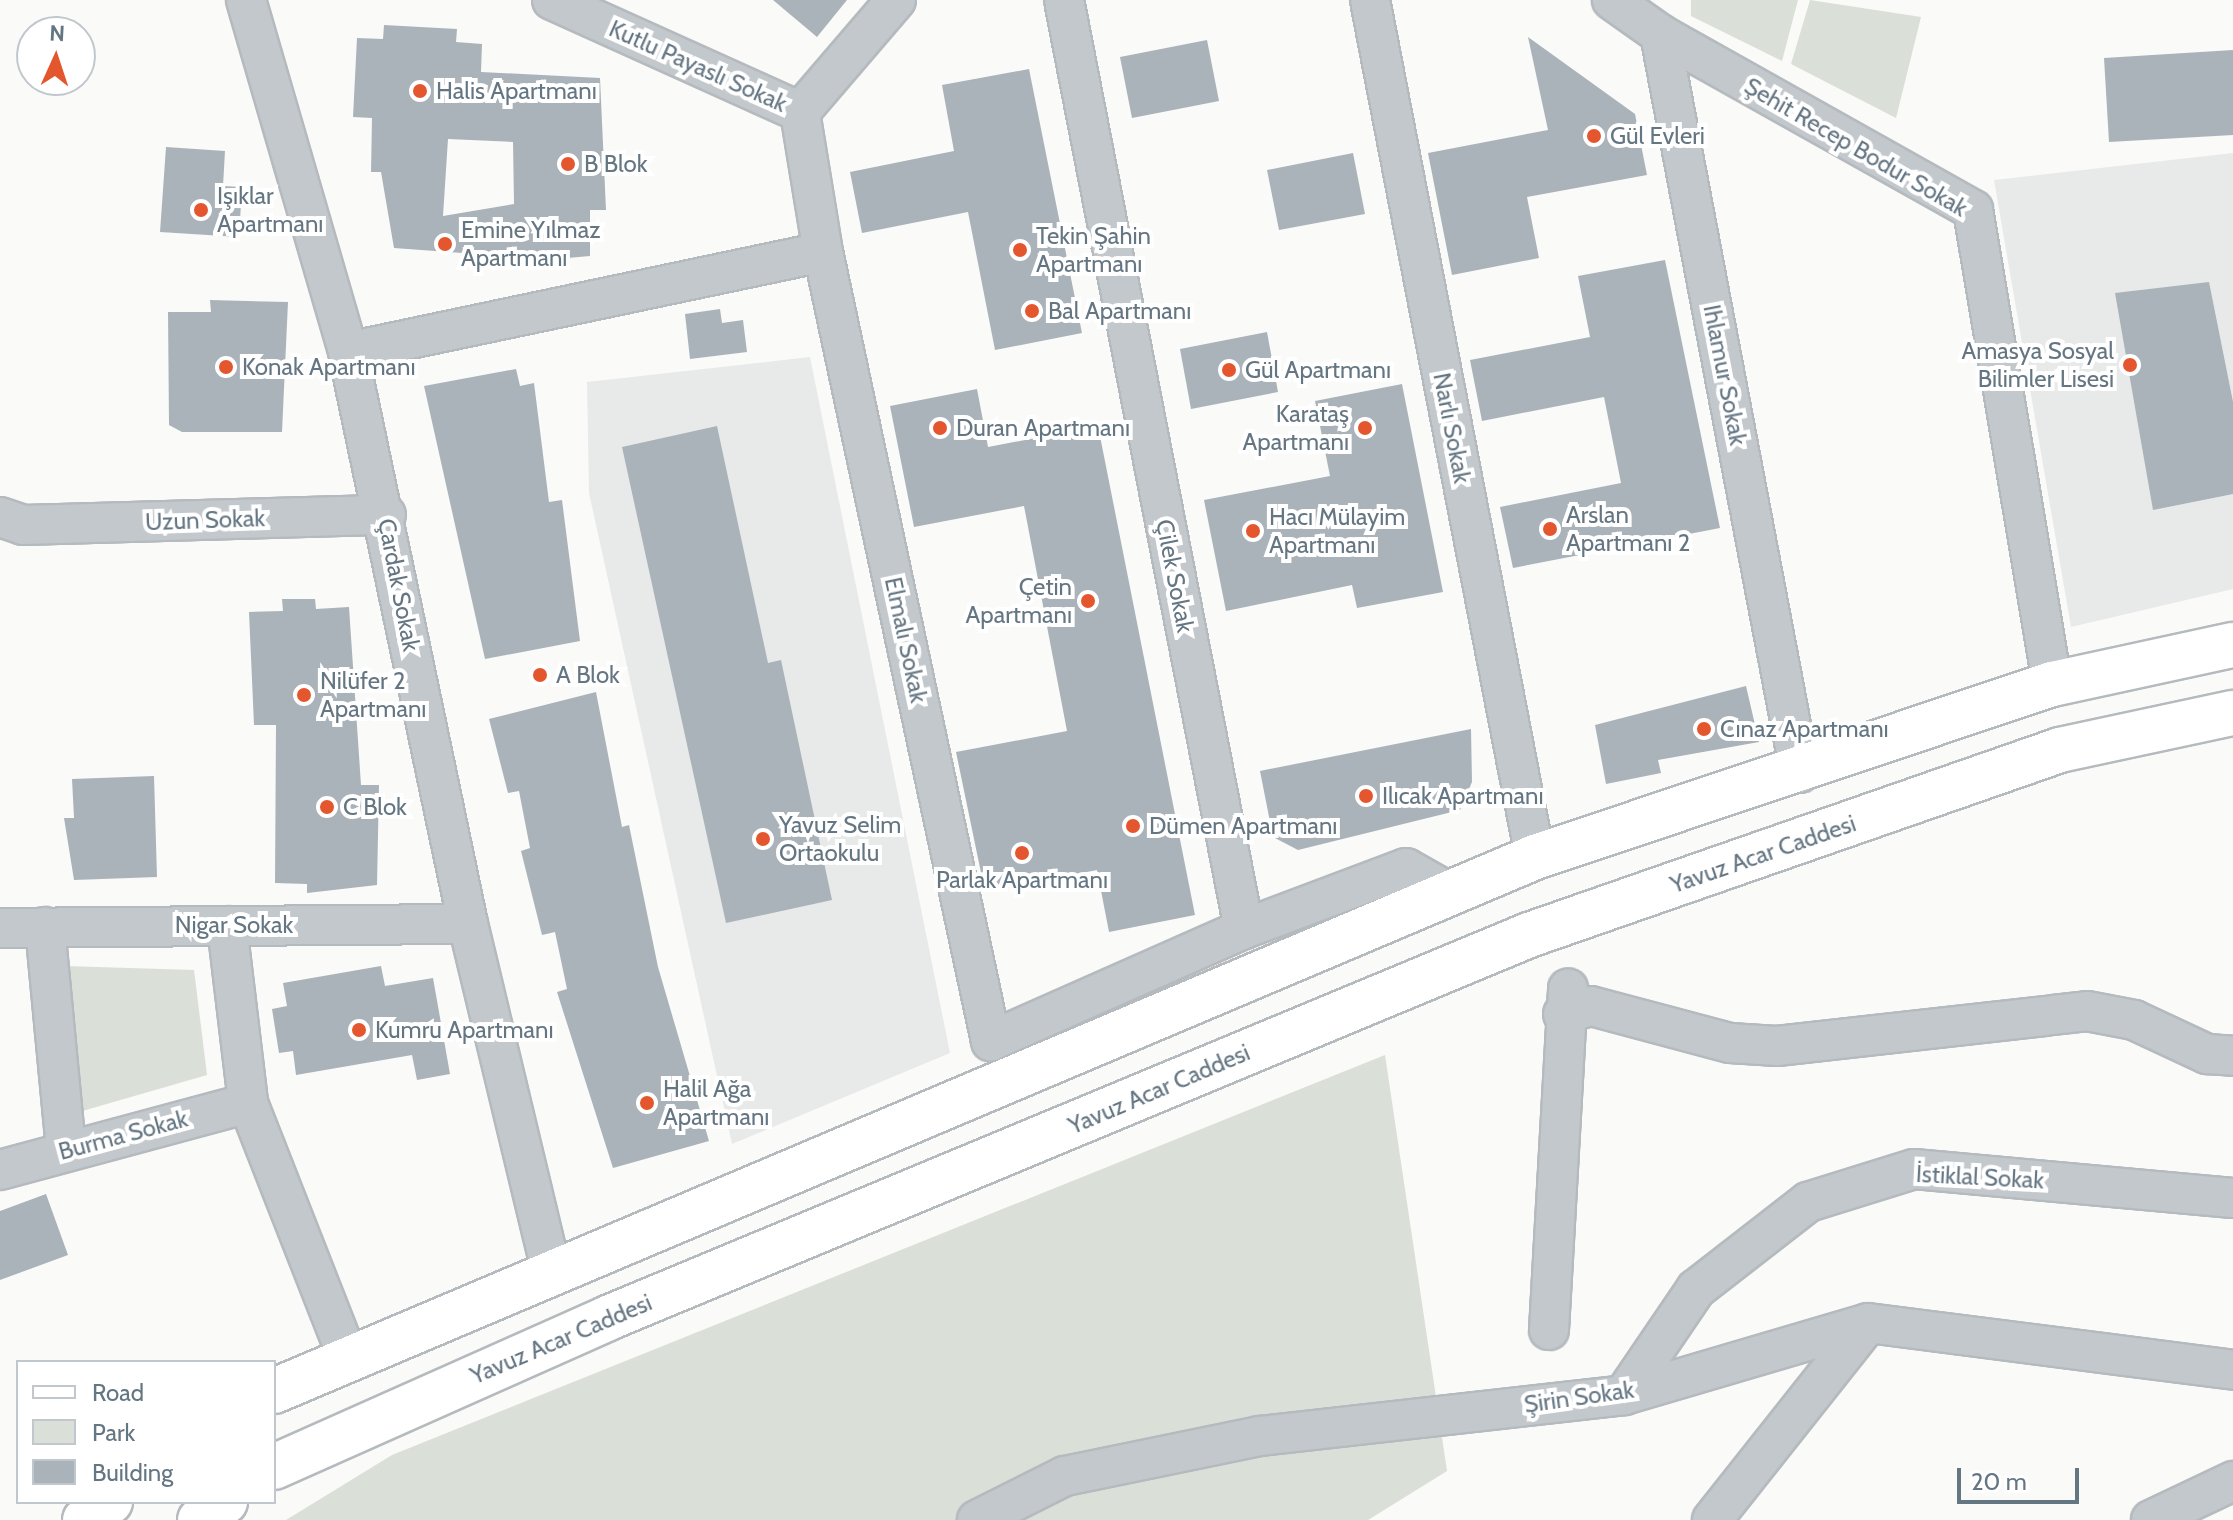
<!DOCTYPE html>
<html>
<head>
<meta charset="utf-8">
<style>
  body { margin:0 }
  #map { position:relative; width:2233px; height:1520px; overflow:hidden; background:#fafaf8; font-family:Cabin,sans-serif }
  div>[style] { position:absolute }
  .built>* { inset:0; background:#e8e9e9 }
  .green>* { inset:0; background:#dadfd7 }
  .building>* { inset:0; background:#aab3b9 }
  .roads { filter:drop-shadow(2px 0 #b5babe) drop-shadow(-2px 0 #b5babe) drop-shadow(0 2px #b5babe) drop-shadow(0 -2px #b5babe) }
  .minor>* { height:38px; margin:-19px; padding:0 19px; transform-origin:19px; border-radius:19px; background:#c3c8cc }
  .primary>* { height:44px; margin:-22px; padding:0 22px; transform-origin:22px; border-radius:22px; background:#fff }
  .dots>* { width:22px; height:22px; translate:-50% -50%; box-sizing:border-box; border:4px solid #fff; border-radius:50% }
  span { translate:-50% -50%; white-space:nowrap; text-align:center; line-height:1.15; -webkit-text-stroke:8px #fff; paint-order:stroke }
  .street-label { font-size:24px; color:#657683 }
  .poi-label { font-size:24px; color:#657683 }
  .left { translate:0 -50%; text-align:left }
  .right { translate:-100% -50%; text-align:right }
  .legend { position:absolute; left:16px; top:1360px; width:260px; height:144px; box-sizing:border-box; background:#fff; border:2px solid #c1c8cd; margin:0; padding:10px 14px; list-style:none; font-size:24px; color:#657683 }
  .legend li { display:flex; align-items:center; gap:16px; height:40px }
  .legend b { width:40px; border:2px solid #c1c8cd }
  .north { position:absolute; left:16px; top:16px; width:80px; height:80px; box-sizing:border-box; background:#fff; border:2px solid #c1c8cd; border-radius:50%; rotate:3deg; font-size:22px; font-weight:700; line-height:32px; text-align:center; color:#657683 }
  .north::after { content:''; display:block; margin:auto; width:28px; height:36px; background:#e4572e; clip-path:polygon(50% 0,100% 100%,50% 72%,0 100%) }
  .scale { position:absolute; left:1957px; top:1468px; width:122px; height:36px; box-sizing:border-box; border:4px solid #657683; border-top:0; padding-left:10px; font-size:24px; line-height:28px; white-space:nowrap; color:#657683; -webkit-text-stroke:6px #fff; paint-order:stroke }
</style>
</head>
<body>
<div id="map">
  <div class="built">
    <i style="clip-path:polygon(2233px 153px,2233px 589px,2071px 627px,1994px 180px)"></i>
    <i style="clip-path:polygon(810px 357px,950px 1053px,732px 1144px,589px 493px,587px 382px)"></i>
  </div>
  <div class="green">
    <i style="clip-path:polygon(1691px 0,1798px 0,1782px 61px,1691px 16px)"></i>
    <i style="clip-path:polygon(1810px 0,1921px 17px,1896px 118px,1791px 64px)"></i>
    <i style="clip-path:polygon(64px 966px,194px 970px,207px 1075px,79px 1112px)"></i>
    <i style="clip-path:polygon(1385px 1055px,1447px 1471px,1368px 1520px,286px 1520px,392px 1455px)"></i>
  </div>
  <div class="building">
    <i style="clip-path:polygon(773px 0,847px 0,817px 37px)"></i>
    <i style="clip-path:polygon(evenodd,384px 25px,457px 29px,456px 42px,482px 44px,481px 72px,600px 78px,606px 210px,590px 210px,590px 256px,475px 266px,476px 254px,394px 248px,381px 172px,371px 172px,372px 118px,353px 117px,357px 38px,383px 39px,384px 25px,448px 139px,513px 142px,514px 204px,443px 216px,448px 139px)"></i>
    <i style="clip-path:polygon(1528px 37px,1635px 114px,1647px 175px,1527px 197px,1539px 258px,1452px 275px,1428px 153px,1548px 130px)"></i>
    <i style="clip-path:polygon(1207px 40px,1219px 101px,1132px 118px,1120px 57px)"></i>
    <i style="clip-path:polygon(2233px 50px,2233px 135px,2109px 142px,2104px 58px)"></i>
    <i style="clip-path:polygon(1029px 69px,1082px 333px,995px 350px,968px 212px,862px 233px,850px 172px,954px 151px,942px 85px)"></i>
    <i style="clip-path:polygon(166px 147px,225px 151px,223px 186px,242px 187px,239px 237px,160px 232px)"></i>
    <i style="clip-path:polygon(1353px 153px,1365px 214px,1279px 230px,1267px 170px)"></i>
    <i style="clip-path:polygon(1665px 260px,1720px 528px,1513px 568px,1500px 507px,1621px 483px,1604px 397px,1482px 421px,1470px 360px,1590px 337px,1578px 276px)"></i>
    <i style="clip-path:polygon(2209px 282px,2233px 402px,2233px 494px,2153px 510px,2115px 293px)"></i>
    <i style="clip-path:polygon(210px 300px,288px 302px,282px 432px,182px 432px,169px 425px,168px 312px,211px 312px)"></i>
    <i style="clip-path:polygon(720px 309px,722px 323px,743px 320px,747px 352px,690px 359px,685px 314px)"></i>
    <i style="clip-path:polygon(1267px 332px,1278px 392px,1191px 409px,1180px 349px)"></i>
    <i style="clip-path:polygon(516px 369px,520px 386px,534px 383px,549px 502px,562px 500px,580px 641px,485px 659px,424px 386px)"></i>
    <i style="clip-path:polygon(1402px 384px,1443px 592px,1357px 608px,1352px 585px,1226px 611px,1204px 500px,1330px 476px,1315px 401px)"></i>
    <i style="clip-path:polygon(977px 389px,988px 447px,1098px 426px,1195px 915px,1109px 932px,1097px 870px,985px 892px,956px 752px,1067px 731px,1024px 506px,914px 527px,890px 406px)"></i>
    <i style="clip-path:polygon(717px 426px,768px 663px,781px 660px,832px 900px,726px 923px,622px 447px)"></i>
    <i style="clip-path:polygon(282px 599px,315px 599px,316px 609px,349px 607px,361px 785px,379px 785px,377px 885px,307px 893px,307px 884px,275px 883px,276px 725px,254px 725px,249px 612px,283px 611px)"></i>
    <i style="clip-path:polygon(1746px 686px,1759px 742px,1658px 760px,1661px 773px,1606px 784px,1595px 725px)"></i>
    <i style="clip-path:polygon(596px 692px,622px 827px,629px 825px,658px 967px,709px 1141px,613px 1168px,557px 992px,567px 989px,555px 932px,542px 935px,521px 851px,530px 848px,519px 791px,508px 793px,489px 719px)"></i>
    <i style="clip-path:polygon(1471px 729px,1472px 782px,1460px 810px,1298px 850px,1273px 837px,1260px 771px)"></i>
    <i style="clip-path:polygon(154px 776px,157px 877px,74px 880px,64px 818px,74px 818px,72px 779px)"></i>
    <i style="clip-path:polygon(381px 966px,385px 986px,433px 978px,450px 1074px,417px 1080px,412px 1055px,296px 1075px,293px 1051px,279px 1053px,272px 1009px,287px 1006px,283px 983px)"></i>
    <i style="clip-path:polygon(46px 1194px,68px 1255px,0 1280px,0 1211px)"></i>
  </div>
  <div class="roads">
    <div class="minor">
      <i style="left:246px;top:0;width:366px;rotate:73.8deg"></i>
      <i style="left:348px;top:352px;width:584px;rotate:78.15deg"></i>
      <i style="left:468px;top:924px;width:356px;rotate:76.5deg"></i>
      <i style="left:552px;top:0;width:272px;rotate:24.3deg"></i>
      <i style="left:896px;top:0;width:148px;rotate:130.6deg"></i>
      <i style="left:800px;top:112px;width:142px;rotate:80.7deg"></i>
      <i style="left:823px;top:252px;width:807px;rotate:77.98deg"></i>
      <i style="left:991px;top:1041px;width:277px;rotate:-23.9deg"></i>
      <i style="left:1064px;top:0;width:946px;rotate:79.03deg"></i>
      <i style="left:1244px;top:929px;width:173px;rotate:-20.6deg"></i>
      <i style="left:1406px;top:868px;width:53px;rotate:29.5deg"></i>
      <i style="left:1370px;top:0;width:873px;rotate:79.1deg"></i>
      <i style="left:1612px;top:0;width:59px;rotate:35.3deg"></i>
      <i style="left:1660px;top:34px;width:752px;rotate:79.27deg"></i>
      <i style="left:1660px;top:34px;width:359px;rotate:29.3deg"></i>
      <i style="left:1973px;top:210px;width:481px;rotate:80.5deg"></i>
      <i style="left:348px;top:352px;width:485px;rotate:-11.9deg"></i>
      <i style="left:0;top:517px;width:24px;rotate:19deg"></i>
      <i style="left:23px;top:525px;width:363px;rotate:-1.6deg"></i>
      <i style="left:227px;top:926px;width:178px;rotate:83.2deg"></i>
      <i style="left:248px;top:1103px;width:274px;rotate:68.6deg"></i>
      <i style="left:45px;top:927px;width:224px;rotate:84.6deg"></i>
      <i style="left:0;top:928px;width:468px;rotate:-0.5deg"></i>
      <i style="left:1563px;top:1014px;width:29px;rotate:-16deg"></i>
      <i style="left:1591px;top:1006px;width:144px;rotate:14.9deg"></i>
      <i style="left:1730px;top:1043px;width:47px;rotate:3.7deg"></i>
      <i style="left:1777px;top:1046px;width:312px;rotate:-6.4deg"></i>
      <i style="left:2087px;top:1011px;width:48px;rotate:10.8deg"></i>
      <i style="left:2134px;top:1020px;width:81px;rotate:25deg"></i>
      <i style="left:2207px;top:1054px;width:26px;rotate:4deg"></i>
      <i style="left:0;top:1170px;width:257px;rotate:-15.1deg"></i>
      <i style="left:1549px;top:1330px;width:342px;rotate:-86.8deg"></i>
      <i style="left:1624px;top:1395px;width:128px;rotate:-55.8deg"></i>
      <i style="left:1696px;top:1289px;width:142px;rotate:-37.8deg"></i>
      <i style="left:1808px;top:1202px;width:111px;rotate:-17.3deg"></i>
      <i style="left:1914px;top:1169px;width:320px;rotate:5.2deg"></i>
      <i style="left:977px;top:1520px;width:98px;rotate:-26.6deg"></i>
      <i style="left:1065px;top:1476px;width:199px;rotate:-11.6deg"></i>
      <i style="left:1260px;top:1436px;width:366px;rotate:-6.4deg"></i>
      <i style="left:1624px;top:1395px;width:254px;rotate:-16.4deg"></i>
      <i style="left:1868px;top:1323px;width:368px;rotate:7.3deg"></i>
      <i style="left:1712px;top:1520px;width:251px;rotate:-51.6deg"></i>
      <i style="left:2151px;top:1520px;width:91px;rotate:-25.4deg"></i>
    </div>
    <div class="primary">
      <i style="left:274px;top:1391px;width:1369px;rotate:-22.95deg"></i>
      <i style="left:1535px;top:857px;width:545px;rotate:-18.5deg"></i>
      <i style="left:2052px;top:684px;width:185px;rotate:-12.2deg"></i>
      <i style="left:274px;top:1467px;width:366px;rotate:-24deg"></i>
      <i style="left:608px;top:1318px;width:997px;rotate:-22.58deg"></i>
      <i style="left:1529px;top:935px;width:562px;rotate:-19.21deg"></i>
      <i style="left:2060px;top:750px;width:177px;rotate:-12.1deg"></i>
      <i style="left:85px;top:1520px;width:31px;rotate:-36deg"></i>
      <i style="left:200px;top:1520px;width:31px;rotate:-36deg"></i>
    </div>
  </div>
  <div class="dots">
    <i style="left:420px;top:91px;background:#e4572e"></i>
    <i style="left:1594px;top:136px;background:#e4572e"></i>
    <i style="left:568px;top:164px;background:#e4572e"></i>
    <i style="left:201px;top:210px;background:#e4572e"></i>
    <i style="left:445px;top:244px;background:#e4572e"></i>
    <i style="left:1020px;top:250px;background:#e4572e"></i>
    <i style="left:1032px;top:311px;background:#e4572e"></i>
    <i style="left:2130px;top:365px;background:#e4572e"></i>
    <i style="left:226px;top:367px;background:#e4572e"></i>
    <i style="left:1229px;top:370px;background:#e4572e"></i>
    <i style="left:940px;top:428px;background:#e4572e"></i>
    <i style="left:1365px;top:428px;background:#e4572e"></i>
    <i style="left:1550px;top:529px;background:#e4572e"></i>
    <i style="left:1253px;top:531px;background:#e4572e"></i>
    <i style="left:1088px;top:601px;background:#e4572e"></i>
    <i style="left:540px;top:675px;background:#e4572e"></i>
    <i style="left:304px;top:695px;background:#e4572e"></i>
    <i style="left:1704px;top:729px;background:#e4572e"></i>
    <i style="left:1366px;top:796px;background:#e4572e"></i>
    <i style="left:327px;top:807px;background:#e4572e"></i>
    <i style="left:1133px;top:826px;background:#e4572e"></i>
    <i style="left:763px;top:839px;background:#e4572e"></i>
    <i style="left:1022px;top:853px;background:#e4572e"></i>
    <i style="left:359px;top:1030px;background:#e4572e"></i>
    <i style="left:647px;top:1103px;background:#e4572e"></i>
  </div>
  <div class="street-label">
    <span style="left:698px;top:66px;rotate:24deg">Kutlu Payaslı Sokak</span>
    <span style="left:1856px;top:147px;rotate:30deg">Şehit Recep Bodur Sokak</span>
    <span style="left:1725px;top:375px;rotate:79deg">Ihlamur Sokak</span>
    <span style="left:1452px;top:428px;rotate:79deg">Narlı Sokak</span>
    <span style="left:205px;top:520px;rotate:-2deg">Uzun Sokak</span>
    <span style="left:1175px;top:576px;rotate:79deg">Çilek Sokak</span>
    <span style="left:399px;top:585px;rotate:79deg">Çardak Sokak</span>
    <span style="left:906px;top:640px;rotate:78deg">Elmalı Sokak</span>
    <span style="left:1763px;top:854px;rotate:-19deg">Yavuz Acar Caddesi</span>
    <span style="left:234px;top:925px">Nigar Sokak</span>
    <span style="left:1159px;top:1089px;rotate:-23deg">Yavuz Acar Caddesi</span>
    <span style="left:123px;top:1135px;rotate:-15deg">Burma Sokak</span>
    <span style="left:1980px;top:1177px;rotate:3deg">İstiklal Sokak</span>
    <span style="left:561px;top:1339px;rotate:-23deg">Yavuz Acar Caddesi</span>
    <span style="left:1579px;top:1397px;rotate:-8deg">Şirin Sokak</span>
  </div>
  <div class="poi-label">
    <span class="left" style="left:436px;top:91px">Halis Apartmanı</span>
    <span class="left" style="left:1610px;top:136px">Gül Evleri</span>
    <span class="left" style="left:584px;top:164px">B Blok</span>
    <span class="left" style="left:217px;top:210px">Işıklar<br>Apartmanı</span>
    <span class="left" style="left:461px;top:244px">Emine Yılmaz<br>Apartmanı</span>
    <span class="left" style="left:1036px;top:250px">Tekin Şahin<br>Apartmanı</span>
    <span class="left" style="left:1048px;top:311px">Bal Apartmanı</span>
    <span class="right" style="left:2114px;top:365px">Amasya Sosyal<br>Bilimler Lisesi</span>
    <span class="left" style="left:242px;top:367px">Konak Apartmanı</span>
    <span class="left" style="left:1245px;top:370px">Gül Apartmanı</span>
    <span class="right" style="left:1349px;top:428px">Karataş<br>Apartmanı</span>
    <span class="left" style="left:956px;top:428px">Duran Apartmanı</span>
    <span class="left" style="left:1566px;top:529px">Arslan<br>Apartmanı 2</span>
    <span class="left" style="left:1269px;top:531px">Hacı Mülayim<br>Apartmanı</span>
    <span class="right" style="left:1072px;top:601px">Çetin<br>Apartmanı</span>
    <span class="left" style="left:556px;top:675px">A Blok</span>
    <span class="left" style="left:320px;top:695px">Nilüfer 2<br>Apartmanı</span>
    <span class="left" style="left:1720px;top:729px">Cınaz Apartmanı</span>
    <span class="left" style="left:1382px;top:796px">Ilıcak Apartmanı</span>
    <span class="left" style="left:343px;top:807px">C Blok</span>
    <span class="left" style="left:779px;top:839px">Yavuz Selim<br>Ortaokulu</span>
    <span class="left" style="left:1149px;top:826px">Dümen Apartmanı</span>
    <span style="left:1022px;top:880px">Parlak Apartmanı</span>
    <span class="left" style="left:375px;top:1030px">Kumru Apartmanı</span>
    <span class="left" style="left:663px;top:1103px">Halil Ağa<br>Apartmanı</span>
  </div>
  <ul class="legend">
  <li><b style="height:10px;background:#fff"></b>Road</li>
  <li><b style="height:22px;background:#dadfd7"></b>Park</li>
  <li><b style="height:22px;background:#aab3b9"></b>Building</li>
  </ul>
  <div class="north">N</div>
  <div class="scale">20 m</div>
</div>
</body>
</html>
